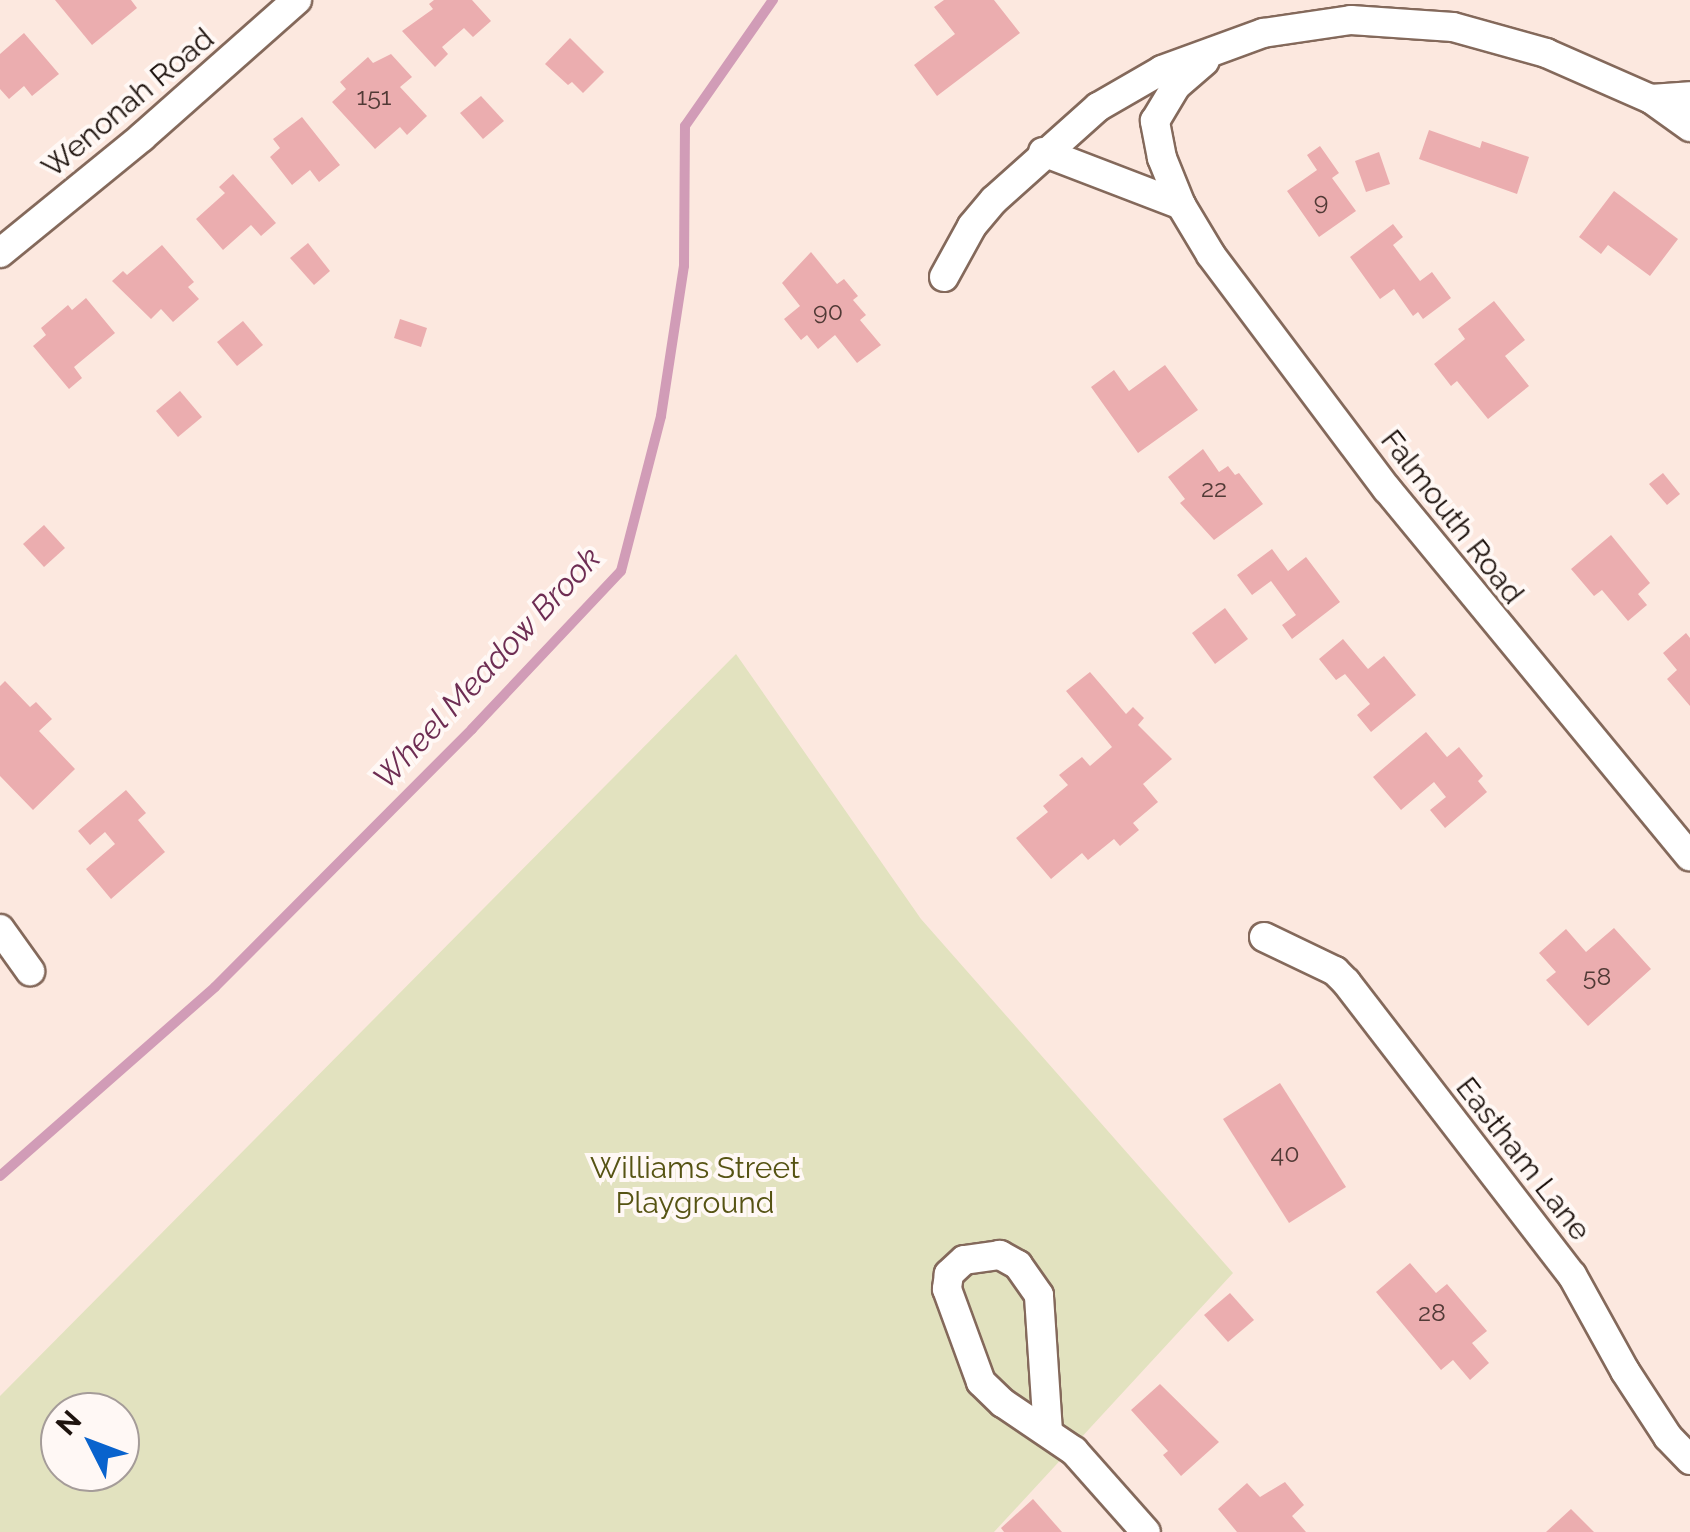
<!DOCTYPE html>
<html>
<head>
<meta charset="utf-8">
<style>
  body { margin:0 }
  #map { position:relative; width:1690px; height:1532px; overflow:hidden; background:#fce8df; font-family:Raleway,sans-serif }
  div>[style] { position:absolute }
  .green>* { inset:0; background:#e2e2bf }
  .stream>* { height:10px; margin:-5px; padding:0 5px; transform-origin:5px; border-radius:5px; background:#d19cb7 }
  .building>* { inset:0; background:#ebadaf }
  .roads { filter:drop-shadow(2px 0 #84695b) drop-shadow(-2px 0 #84695b) drop-shadow(0 2px #84695b) drop-shadow(0 -2px #84695b) }
  .street>* { height:28px; margin:-14px; padding:0 14px; transform-origin:14px; border-radius:14px; background:#fff }
  span { translate:-50% -50%; white-space:nowrap; text-align:center; line-height:1.15; -webkit-text-stroke:8px #fff8f5; paint-order:stroke }
  .number-label { font-size:25px; color:#513a36 }
  .number-label span { -webkit-text-stroke-width:0 }
  .street-label { font-size:30px; color:#1e130e }
  .park-label { font-size:30px; color:#565313 }
  .water-label { font-size:32px; color:#6e2d53; font-style:italic }
  .north { position:absolute; left:40px; top:1392px; width:100px; height:100px; box-sizing:border-box; background:#fff8f5; border:2px solid #a59c99; border-radius:50%; rotate:312deg; font-size:28px; font-weight:700; line-height:40px; text-align:center; color:#1e130e }
  .north::after { content:''; display:block; margin:auto; width:35px; height:45px; background:#0963cd; clip-path:polygon(50% 0,100% 100%,50% 72%,0 100%) }
</style>
</head>
<body>
<div id="map">
  <div class="green">
    <i style="clip-path:polygon(evenodd,736px 654px,921px 919px,1233px 1273px,994px 1532px,0 1532px,0 1396px,736px 654px,60px 1412px,120px 1412px,120px 1472px,60px 1472px,60px 1412px)"></i>
  </div>
  <div class="stream">
    <i style="left:0;top:1176px;width:286px;rotate:-41.3deg"></i>
    <i style="left:215px;top:987px;width:364px;rotate:-45.1deg"></i>
    <i style="left:472px;top:729px;width:217px;rotate:-46.7deg"></i>
    <i style="left:621px;top:571px;width:160px;rotate:-75.5deg"></i>
    <i style="left:661px;top:416px;width:152px;rotate:-81.3deg"></i>
    <i style="left:684px;top:266px;width:140px;rotate:-89.6deg"></i>
    <i style="left:685px;top:126px;width:154px;rotate:-55.1deg"></i>
  </div>
  <div class="building">
    <i style="clip-path:polygon(55px 0,131px 0,137px 8px,92px 45px)"></i>
    <i style="clip-path:polygon(434px 0,472px 0,491px 21px,473px 37px,464px 28px,442px 47px,448px 54px,435px 67px,402px 31px,433px 9px,429px 4px)"></i>
    <i style="clip-path:polygon(944px 0,994px 0,1020px 33px,937px 96px,914px 65px,955px 34px,934px 7px)"></i>
    <i style="clip-path:polygon(24px 33px,59px 74px,32px 96px,24px 86px,9px 99px,0 89px,0 54px)"></i>
    <i style="clip-path:polygon(570px 38px,604px 72px,583px 93px,572px 82px,568px 85px,545px 64px)"></i>
    <i style="clip-path:polygon(391px 54px,412px 77px,400px 87px,427px 116px,407px 135px,400px 127px,375px 149px,332px 102px,346px 89px,340px 82px,368px 57px,373px 63px)"></i>
    <i style="clip-path:polygon(481px 96px,504px 121px,483px 139px,460px 113px)"></i>
    <i style="clip-path:polygon(302px 117px,340px 165px,319px 182px,310px 170px,292px 185px,270px 157px,280px 148px,273px 139px)"></i>
    <i style="clip-path:polygon(1429px 130px,1480px 148px,1482px 141px,1529px 157px,1517px 194px,1419px 159px)"></i>
    <i style="clip-path:polygon(1320px 146px,1339px 173px,1332px 178px,1356px 211px,1319px 237px,1287px 191px,1317px 170px,1307px 155px)"></i>
    <i style="clip-path:polygon(1379px 152px,1390px 184px,1366px 192px,1355px 161px)"></i>
    <i style="clip-path:polygon(233px 174px,276px 223px,261px 236px,251px 225px,223px 250px,196px 219px,225px 193px,219px 187px)"></i>
    <i style="clip-path:polygon(1614px 191px,1678px 239px,1650px 276px,1608px 245px,1601px 254px,1579px 237px)"></i>
    <i style="clip-path:polygon(1393px 224px,1403px 237px,1393px 245px,1420px 281px,1432px 272px,1451px 298px,1423px 319px,1418px 312px,1413px 316px,1394px 289px,1380px 299px,1350px 257px)"></i>
    <i style="clip-path:polygon(308px 243px,330px 271px,314px 285px,290px 258px)"></i>
    <i style="clip-path:polygon(162px 245px,194px 282px,188px 287px,199px 299px,173px 322px,161px 309px,151px 319px,112px 281px,123px 271px,127px 275px)"></i>
    <i style="clip-path:polygon(811px 252px,837px 284px,844px 279px,858px 296px,853px 300px,866px 315px,860px 320px,881px 345px,857px 363px,835px 335px,818px 349px,807px 335px,801px 340px,784px 319px,800px 306px,782px 283px)"></i>
    <i style="clip-path:polygon(86px 298px,115px 333px,74px 367px,82px 378px,69px 389px,33px 346px,46px 335px,41px 328px,68px 305px,72px 310px)"></i>
    <i style="clip-path:polygon(1494px 301px,1525px 340px,1505px 356px,1529px 386px,1488px 419px,1457px 381px,1451px 386px,1434px 364px,1465px 339px,1458px 329px)"></i>
    <i style="clip-path:polygon(400px 319px,427px 328px,421px 347px,394px 338px)"></i>
    <i style="clip-path:polygon(243px 321px,263px 345px,237px 366px,217px 342px)"></i>
    <i style="clip-path:polygon(1165px 365px,1198px 410px,1138px 453px,1091px 387px,1114px 370px,1129px 391px)"></i>
    <i style="clip-path:polygon(180px 391px,202px 417px,178px 437px,156px 411px)"></i>
    <i style="clip-path:polygon(1203px 449px,1219px 472px,1228px 466px,1235px 475px,1239px 473px,1263px 504px,1214px 540px,1180px 503px,1185px 499px,1168px 477px)"></i>
    <i style="clip-path:polygon(1663px 473px,1680px 494px,1667px 505px,1649px 484px)"></i>
    <i style="clip-path:polygon(44px 525px,65px 548px,44px 567px,23px 544px)"></i>
    <i style="clip-path:polygon(1611px 535px,1650px 583px,1638px 594px,1647px 605px,1628px 621px,1602px 590px,1594px 596px,1571px 569px)"></i>
    <i style="clip-path:polygon(1272px 549px,1288px 571px,1306px 557px,1340px 602px,1292px 639px,1282px 625px,1296px 615px,1271px 581px,1252px 595px,1237px 575px)"></i>
    <i style="clip-path:polygon(1225px 608px,1248px 639px,1215px 664px,1192px 633px)"></i>
    <i style="clip-path:polygon(1686px 633px,1690px 638px,1690px 706px,1667px 679px,1677px 670px,1663px 653px)"></i>
    <i style="clip-path:polygon(1343px 639px,1368px 669px,1384px 656px,1416px 695px,1371px 732px,1357px 715px,1370px 704px,1345px 674px,1336px 680px,1319px 659px)"></i>
    <i style="clip-path:polygon(1090px 672px,1126px 714px,1133px 707px,1144px 718px,1138px 725px,1172px 759px,1143px 784px,1158px 802px,1133px 823px,1139px 830px,1120px 846px,1114px 839px,1088px 860px,1082px 853px,1051px 879px,1016px 838px,1048px 812px,1043px 806px,1068px 785px,1059px 775px,1082px 757px,1090px 766px,1112px 747px,1066px 691px)"></i>
    <i style="clip-path:polygon(5px 681px,30px 707px,36px 702px,52px 719px,39px 731px,75px 769px,33px 810px,0 776px,0 686px)"></i>
    <i style="clip-path:polygon(1426px 732px,1447px 757px,1459px 747px,1483px 776px,1478px 781px,1487px 792px,1445px 828px,1430px 810px,1446px 797px,1434px 782px,1401px 810px,1373px 777px)"></i>
    <i style="clip-path:polygon(126px 790px,146px 813px,138px 820px,165px 852px,111px 899px,86px 869px,115px 844px,105px 832px,90px 845px,78px 831px)"></i>
    <i style="clip-path:polygon(1614px 928px,1651px 969px,1588px 1026px,1546px 980px,1556px 972px,1539px 953px,1566px 929px,1586px 952px)"></i>
    <i style="clip-path:polygon(1280px 1083px,1346px 1187px,1289px 1223px,1223px 1119px)"></i>
    <i style="clip-path:polygon(1410px 1263px,1436px 1293px,1447px 1284px,1487px 1331px,1472px 1343px,1489px 1363px,1470px 1380px,1453px 1360px,1441px 1370px,1376px 1292px)"></i>
    <i style="clip-path:polygon(1230px 1293px,1254px 1320px,1228px 1342px,1204px 1315px)"></i>
    <i style="clip-path:polygon(1160px 1384px,1219px 1442px,1181px 1476px,1163px 1455px,1168px 1451px,1131px 1410px)"></i>
    <i style="clip-path:polygon(1285px 1482px,1304px 1505px,1292px 1516px,1306px 1532px,1237px 1532px,1218px 1509px,1247px 1483px,1260px 1497px)"></i>
    <i style="clip-path:polygon(1033px 1499px,1062px 1532px,1004px 1532px,1001px 1528px)"></i>
    <i style="clip-path:polygon(1571px 1509px,1594px 1532px,1546px 1532px)"></i>
  </div>
  <div class="roads">
    <div class="street">
      <i style="left:1651px;top:99px;width:48px;rotate:35.7deg"></i>
      <i style="left:1043px;top:152px;width:148px;rotate:21deg"></i>
      <i style="left:1181px;top:205px;width:58px;rotate:59deg"></i>
      <i style="left:1211px;top:255px;width:293px;rotate:53.1deg"></i>
      <i style="left:1387px;top:489px;width:476px;rotate:50.5deg"></i>
      <i style="left:1181px;top:205px;width:51px;rotate:-112deg"></i>
      <i style="left:1162px;top:158px;width:38px;rotate:-101deg"></i>
      <i style="left:1155px;top:121px;width:41px;rotate:-59deg"></i>
      <i style="left:1176px;top:86px;width:38px;rotate:-41deg"></i>
      <i style="left:0;top:253px;width:183px;rotate:-39.2deg"></i>
      <i style="left:142px;top:137px;width:207px;rotate:-41.5deg"></i>
      <i style="left:944px;top:277px;width:58px;rotate:-61.2deg"></i>
      <i style="left:972px;top:226px;width:34px;rotate:-50deg"></i>
      <i style="left:994px;top:200px;width:140px;rotate:-41.8deg"></i>
      <i style="left:1098px;top:107px;width:74px;rotate:-30deg"></i>
      <i style="left:1162px;top:70px;width:108px;rotate:-20.1deg"></i>
      <i style="left:1263px;top:33px;width:89px;rotate:-8.4deg"></i>
      <i style="left:1351px;top:20px;width:102px;rotate:3.9deg"></i>
      <i style="left:1453px;top:27px;width:97px;rotate:15.6deg"></i>
      <i style="left:1546px;top:53px;width:115px;rotate:23.7deg"></i>
      <i style="left:1651px;top:99px;width:39px;rotate:-4deg"></i>
      <i style="left:0;top:929px;width:52px;rotate:54.5deg"></i>
      <i style="left:1264px;top:937px;width:79px;rotate:25.6deg"></i>
      <i style="left:1335px;top:971px;width:16px;rotate:45deg"></i>
      <i style="left:1346px;top:982px;width:370px;rotate:52.4deg"></i>
      <i style="left:1572px;top:1275px;width:110px;rotate:61.1deg"></i>
      <i style="left:1625px;top:1371px;width:79px;rotate:56.9deg"></i>
      <i style="left:1668px;top:1437px;width:32px;rotate:46deg"></i>
      <i style="left:1048px;top:1432px;width:137px;rotate:-93.8deg"></i>
      <i style="left:1039px;top:1295px;width:37px;rotate:-125deg"></i>
      <i style="left:1018px;top:1265px;width:21px;rotate:-151deg"></i>
      <i style="left:1000px;top:1255px;width:36px;rotate:172deg"></i>
      <i style="left:964px;top:1260px;width:21px;rotate:137deg"></i>
      <i style="left:949px;top:1274px;width:15px;rotate:98deg"></i>
      <i style="left:947px;top:1289px;width:99px;rotate:69.9deg"></i>
      <i style="left:981px;top:1382px;width:30px;rotate:44deg"></i>
      <i style="left:1003px;top:1403px;width:86px;rotate:34.1deg"></i>
      <i style="left:1074px;top:1451px;width:108px;rotate:48.4deg"></i>
    </div>
  </div>
  <div class="number-label">
    <span style="left:374px;top:96px">151</span>
    <span style="left:1321px;top:201px">9</span>
    <span style="left:828px;top:311px">90</span>
    <span style="left:1214px;top:488px">22</span>
    <span style="left:1597px;top:976px">58</span>
    <span style="left:1285px;top:1153px">40</span>
    <span style="left:1432px;top:1312px">28</span>
  </div>
  <div class="street-label">
    <span style="left:128px;top:103px;rotate:-40deg">Wenonah Road</span>
    <span style="left:1452px;top:517px;rotate:52deg">Falmouth Road</span>
    <span style="left:1523px;top:1159px;rotate:52deg">Eastham Lane</span>
  </div>
  <div class="park-label">
    <span style="left:695px;top:1185px">Williams Street<br>Playground</span>
  </div>
  <div class="water-label">
    <span style="left:487px;top:668px;rotate:-47deg">Wheel Meadow Brook</span>
  </div>
  <div class="north">N</div>
</div>
</body>
</html>
